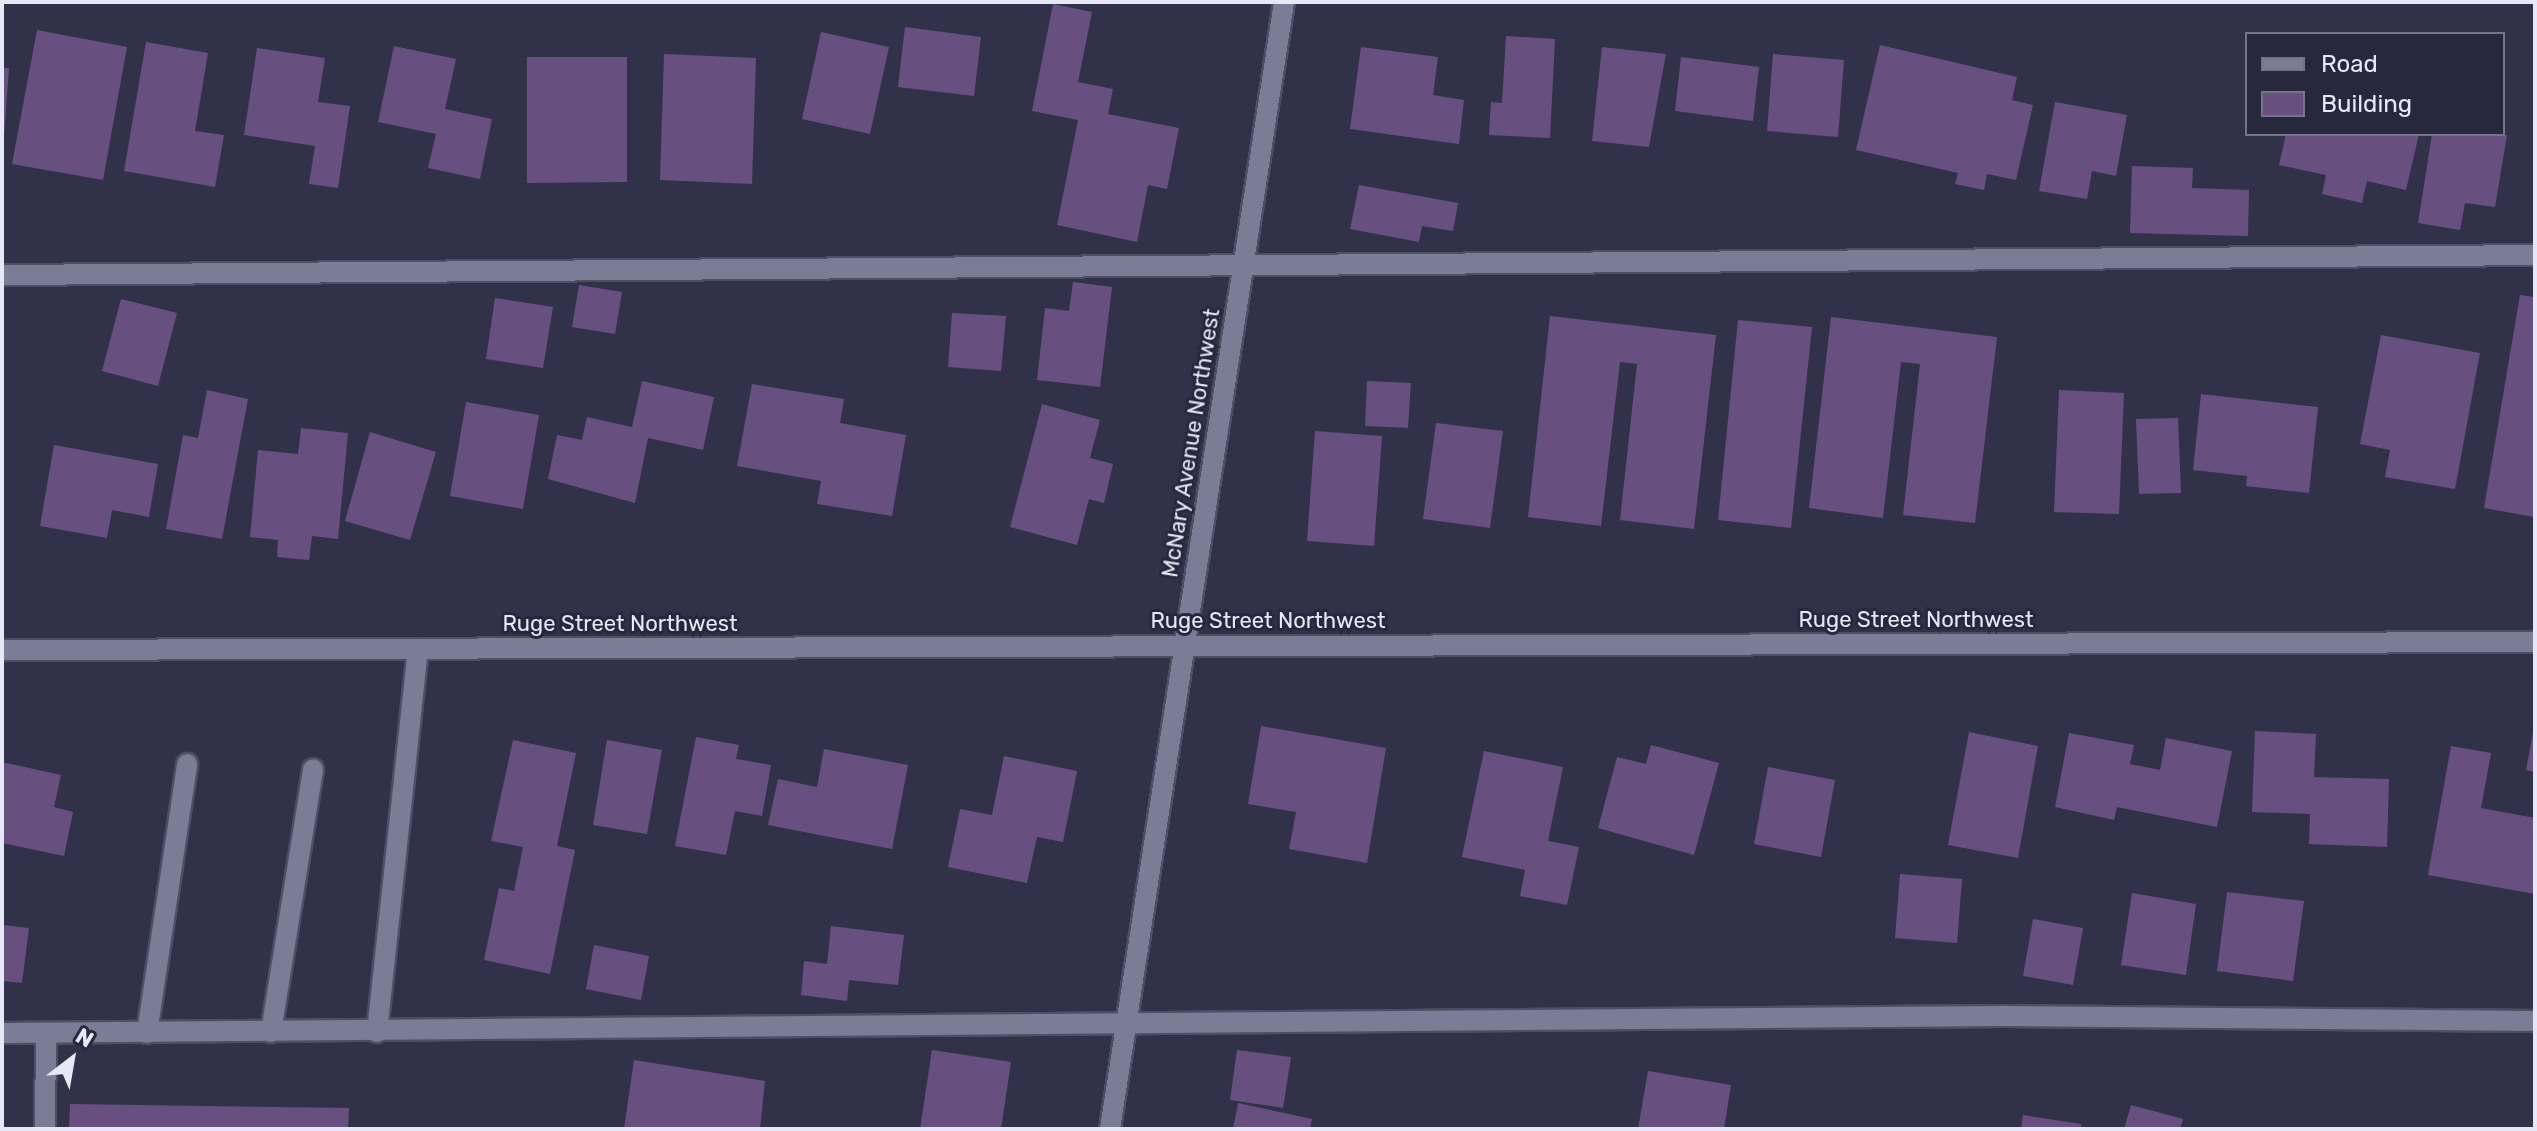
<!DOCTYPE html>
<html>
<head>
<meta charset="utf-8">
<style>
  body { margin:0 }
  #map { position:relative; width:2537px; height:1131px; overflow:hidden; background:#313249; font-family:Rubik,sans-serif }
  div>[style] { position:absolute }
  .building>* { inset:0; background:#675080 }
  .roads { filter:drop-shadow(2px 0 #4f4f62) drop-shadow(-2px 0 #4f4f62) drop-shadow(0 2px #4f4f62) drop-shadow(0 -2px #4f4f62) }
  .minor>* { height:20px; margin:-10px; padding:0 10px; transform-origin:10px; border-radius:10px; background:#7b7d97 }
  span { translate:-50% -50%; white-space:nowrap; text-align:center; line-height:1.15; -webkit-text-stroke:6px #27283e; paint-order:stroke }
  .street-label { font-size:22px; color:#e7e8f7 }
  .frame { position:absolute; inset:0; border:4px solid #e7e8f7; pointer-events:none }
  .legend { position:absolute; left:2245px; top:32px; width:260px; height:104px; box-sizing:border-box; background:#27283e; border:2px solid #747588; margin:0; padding:10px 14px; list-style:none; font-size:24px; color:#e7e8f7 }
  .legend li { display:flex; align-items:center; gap:16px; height:40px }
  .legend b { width:40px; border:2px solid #747588 }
  .north { position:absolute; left:32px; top:1019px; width:80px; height:80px; -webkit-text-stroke:6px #27283e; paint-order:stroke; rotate:31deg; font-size:22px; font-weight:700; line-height:32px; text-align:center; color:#e7e8f7 }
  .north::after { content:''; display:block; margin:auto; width:28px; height:36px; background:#e7e8f7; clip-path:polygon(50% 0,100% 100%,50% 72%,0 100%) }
</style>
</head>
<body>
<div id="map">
  <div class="building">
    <i style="clip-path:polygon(1053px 4px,1092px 12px,1078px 82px,1113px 89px,1108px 114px,1179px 128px,1167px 189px,1148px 185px,1137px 242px,1057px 225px,1078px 120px,1032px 111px)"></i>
    <i style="clip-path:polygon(905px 27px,981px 37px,974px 96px,898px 87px)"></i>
    <i style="clip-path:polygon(37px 30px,127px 47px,103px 180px,12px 164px)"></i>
    <i style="clip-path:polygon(821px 32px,889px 47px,870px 134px,802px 119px)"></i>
    <i style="clip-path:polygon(1506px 36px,1555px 39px,1550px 138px,1489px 135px,1491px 102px,1502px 103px)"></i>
    <i style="clip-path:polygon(146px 42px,208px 53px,195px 131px,224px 135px,215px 187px,124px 171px)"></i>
    <i style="clip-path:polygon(1880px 45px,2017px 77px,2012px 100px,2033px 105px,2016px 180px,1987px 174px,1984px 190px,1955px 184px,1958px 173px,1856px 150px)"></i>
    <i style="clip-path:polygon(394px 46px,456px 59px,445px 109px,492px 119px,480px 179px,428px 168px,436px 134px,378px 122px)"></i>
    <i style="clip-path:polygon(1361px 47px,1438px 57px,1433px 95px,1464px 100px,1459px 144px,1350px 129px)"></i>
    <i style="clip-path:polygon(1602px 47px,1666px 54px,1649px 147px,1592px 141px)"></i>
    <i style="clip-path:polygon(257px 48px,325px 58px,318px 102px,350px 106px,338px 188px,309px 184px,315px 146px,244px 135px)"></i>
    <i style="clip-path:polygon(664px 54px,756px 58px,752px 184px,660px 180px)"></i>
    <i style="clip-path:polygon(1773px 54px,1844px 60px,1838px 137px,1767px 131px)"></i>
    <i style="clip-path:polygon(527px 57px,627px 57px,627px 182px,527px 183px)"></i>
    <i style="clip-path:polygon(1681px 57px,1759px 67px,1753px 121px,1675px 111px)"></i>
    <i style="clip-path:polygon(2px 68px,9px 68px,4px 136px,2px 136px)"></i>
    <i style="clip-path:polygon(2055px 102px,2127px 115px,2116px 176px,2092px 171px,2087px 199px,2039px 191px)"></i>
    <i style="clip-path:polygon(2286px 134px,2419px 134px,2406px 190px,2367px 181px,2362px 203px,2322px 194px,2326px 175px,2279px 165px)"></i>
    <i style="clip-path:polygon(2432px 134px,2507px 135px,2495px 207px,2465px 203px,2460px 230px,2418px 223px)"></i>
    <i style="clip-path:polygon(2132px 166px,2193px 168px,2192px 188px,2249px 190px,2248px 236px,2130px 233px)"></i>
    <i style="clip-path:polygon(1359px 185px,1458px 203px,1453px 231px,1422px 226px,1419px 242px,1350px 229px)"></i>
    <i style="clip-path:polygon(1073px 282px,1112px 287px,1100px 387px,1037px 380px,1045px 308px,1069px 311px)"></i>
    <i style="clip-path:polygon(579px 285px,622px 292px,615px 334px,572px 327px)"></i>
    <i style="clip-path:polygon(2520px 295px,2535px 297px,2535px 517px,2484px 508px)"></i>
    <i style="clip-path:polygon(495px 298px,553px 307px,543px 368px,486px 359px)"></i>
    <i style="clip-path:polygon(121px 299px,177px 313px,158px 386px,102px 371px)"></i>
    <i style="clip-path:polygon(952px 313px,1006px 316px,1001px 371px,948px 367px)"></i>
    <i style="clip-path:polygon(1550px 316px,1716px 335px,1694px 529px,1620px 520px,1637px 364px,1620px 362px,1601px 526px,1528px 517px)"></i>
    <i style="clip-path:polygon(1831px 317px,1997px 337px,1975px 523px,1903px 515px,1920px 364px,1901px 362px,1883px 518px,1809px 508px)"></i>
    <i style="clip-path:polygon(1738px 320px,1812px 327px,1791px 528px,1718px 520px)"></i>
    <i style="clip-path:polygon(2381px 335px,2480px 353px,2455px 489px,2385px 477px,2390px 450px,2360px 444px)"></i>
    <i style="clip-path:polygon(642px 381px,714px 397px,703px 450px,648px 438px,635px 503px,548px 479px,557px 435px,582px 440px,587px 417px,632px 427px)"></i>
    <i style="clip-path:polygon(1367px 381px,1411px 383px,1408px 428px,1365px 426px)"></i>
    <i style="clip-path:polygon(752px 384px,844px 399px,840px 423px,906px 435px,892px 516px,817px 504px,821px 481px,737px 466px)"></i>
    <i style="clip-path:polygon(207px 390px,248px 399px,222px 539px,166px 529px,183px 435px,198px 438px)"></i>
    <i style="clip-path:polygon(2059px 390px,2124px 393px,2119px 514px,2054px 512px)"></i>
    <i style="clip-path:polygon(2201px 394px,2318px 407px,2309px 493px,2246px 486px,2247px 476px,2193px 470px)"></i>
    <i style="clip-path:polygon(466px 402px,539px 415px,523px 509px,450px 496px)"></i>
    <i style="clip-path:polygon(1042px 404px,1100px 420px,1090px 458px,1113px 464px,1104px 503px,1089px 499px,1077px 545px,1010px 527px)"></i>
    <i style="clip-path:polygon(2178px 418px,2181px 493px,2139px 494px,2136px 419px)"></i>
    <i style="clip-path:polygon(1436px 423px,1503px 431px,1490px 528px,1423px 519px)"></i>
    <i style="clip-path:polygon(301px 428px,348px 433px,338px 539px,312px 536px,309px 560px,277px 557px,278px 540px,250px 537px,258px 450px,298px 454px)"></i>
    <i style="clip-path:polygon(1315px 431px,1382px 436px,1374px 546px,1307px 541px)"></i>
    <i style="clip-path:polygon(370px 432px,436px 452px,410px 540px,345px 521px)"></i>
    <i style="clip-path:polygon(54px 445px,158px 464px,149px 517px,112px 510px,107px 538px,40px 526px)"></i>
    <i style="clip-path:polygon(2535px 722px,2535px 772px,2526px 770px)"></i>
    <i style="clip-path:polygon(1261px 726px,1386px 748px,1367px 863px,1289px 849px,1296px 812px,1248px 804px)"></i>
    <i style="clip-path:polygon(2255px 731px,2316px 734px,2314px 777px,2389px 779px,2387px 847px,2309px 844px,2310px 814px,2252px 812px)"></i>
    <i style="clip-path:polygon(1969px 732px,2038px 746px,2018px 858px,1948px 845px)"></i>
    <i style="clip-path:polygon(2069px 733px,2134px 745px,2130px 764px,2160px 770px,2166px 738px,2232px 751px,2217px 827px,2117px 807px,2114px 820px,2055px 807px)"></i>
    <i style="clip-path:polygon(696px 737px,739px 745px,736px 759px,771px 765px,762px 816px,735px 811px,726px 855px,675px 846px)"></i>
    <i style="clip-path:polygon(513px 740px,576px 753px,557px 846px,575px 850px,550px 974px,484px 960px,499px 888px,514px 891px,523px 847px,491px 841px)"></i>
    <i style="clip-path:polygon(607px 740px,662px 750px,647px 834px,593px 825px)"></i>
    <i style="clip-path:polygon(1651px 745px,1719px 763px,1694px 855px,1598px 828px,1617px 757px,1646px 764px)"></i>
    <i style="clip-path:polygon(2451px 746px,2491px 753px,2481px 808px,2535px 818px,2535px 894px,2428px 875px)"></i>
    <i style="clip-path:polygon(824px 749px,908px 765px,892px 849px,768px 825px,778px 779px,817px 787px)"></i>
    <i style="clip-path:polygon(1484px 751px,1563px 767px,1548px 841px,1579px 847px,1567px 905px,1520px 896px,1525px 870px,1462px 857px)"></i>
    <i style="clip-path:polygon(1004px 756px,1077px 771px,1063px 842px,1037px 837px,1027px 883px,948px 867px,960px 809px,992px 815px)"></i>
    <i style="clip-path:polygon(2px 762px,61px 775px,54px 807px,73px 812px,64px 856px,2px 843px)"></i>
    <i style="clip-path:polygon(1768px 767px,1835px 780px,1821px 857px,1754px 844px)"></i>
    <i style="clip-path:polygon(1900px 874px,1962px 879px,1957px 943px,1895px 938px)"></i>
    <i style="clip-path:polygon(2227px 892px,2304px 901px,2293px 981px,2217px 971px)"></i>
    <i style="clip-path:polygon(2132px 893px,2196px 904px,2186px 975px,2121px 965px)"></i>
    <i style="clip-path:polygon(2033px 919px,2083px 928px,2073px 985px,2023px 976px)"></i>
    <i style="clip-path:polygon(2px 925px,29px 928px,22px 983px,2px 981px)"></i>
    <i style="clip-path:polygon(831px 926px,904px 935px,898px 985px,849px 980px,847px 1001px,801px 995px,804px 961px,827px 964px)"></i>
    <i style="clip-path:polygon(594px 945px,649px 956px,641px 1000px,586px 989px)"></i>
    <i style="clip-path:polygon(932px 1050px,1011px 1062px,1001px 1129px,920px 1129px)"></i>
    <i style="clip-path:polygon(1237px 1050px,1291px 1057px,1283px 1108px,1230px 1100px)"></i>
    <i style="clip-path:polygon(634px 1060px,765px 1081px,760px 1129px,624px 1129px)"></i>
    <i style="clip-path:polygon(1648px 1071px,1731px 1085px,1724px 1129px,1638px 1129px)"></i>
    <i style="clip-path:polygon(1238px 1103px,1312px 1119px,1310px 1129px,1233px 1129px)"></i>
    <i style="clip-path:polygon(70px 1104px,349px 1108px,348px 1129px,69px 1129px)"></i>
    <i style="clip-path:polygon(2131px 1105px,2183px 1119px,2180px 1129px,2124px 1129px)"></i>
    <i style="clip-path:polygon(2023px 1115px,2081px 1124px,2081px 1129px,2021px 1129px)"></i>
  </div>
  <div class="roads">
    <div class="minor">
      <i style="left:2px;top:275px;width:2533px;rotate:-0.45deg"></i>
      <i style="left:2px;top:650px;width:2533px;rotate:-0.18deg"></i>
      <i style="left:271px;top:1032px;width:266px;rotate:-80.9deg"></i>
      <i style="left:377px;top:1032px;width:385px;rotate:-83.9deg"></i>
      <i style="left:2px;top:1033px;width:2000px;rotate:-0.49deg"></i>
      <i style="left:2002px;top:1016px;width:533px;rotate:0.54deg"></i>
      <i style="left:147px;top:1033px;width:272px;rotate:-81.5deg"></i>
      <i style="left:45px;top:1129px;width:96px;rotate:-89.4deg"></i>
      <i style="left:1110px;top:1129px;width:1140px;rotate:-81.22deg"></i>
    </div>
  </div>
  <div class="street-label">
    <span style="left:1191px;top:443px;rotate:-81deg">McNary Avenue Northwest</span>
    <span style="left:1916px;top:620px">Ruge Street Northwest</span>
    <span style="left:1268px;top:621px">Ruge Street Northwest</span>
    <span style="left:620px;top:624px">Ruge Street Northwest</span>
  </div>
  <div class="frame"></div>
  <ul class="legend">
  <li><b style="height:10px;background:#7b7d97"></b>Road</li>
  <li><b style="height:22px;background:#675080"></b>Building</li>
  </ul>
  <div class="north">N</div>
</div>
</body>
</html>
